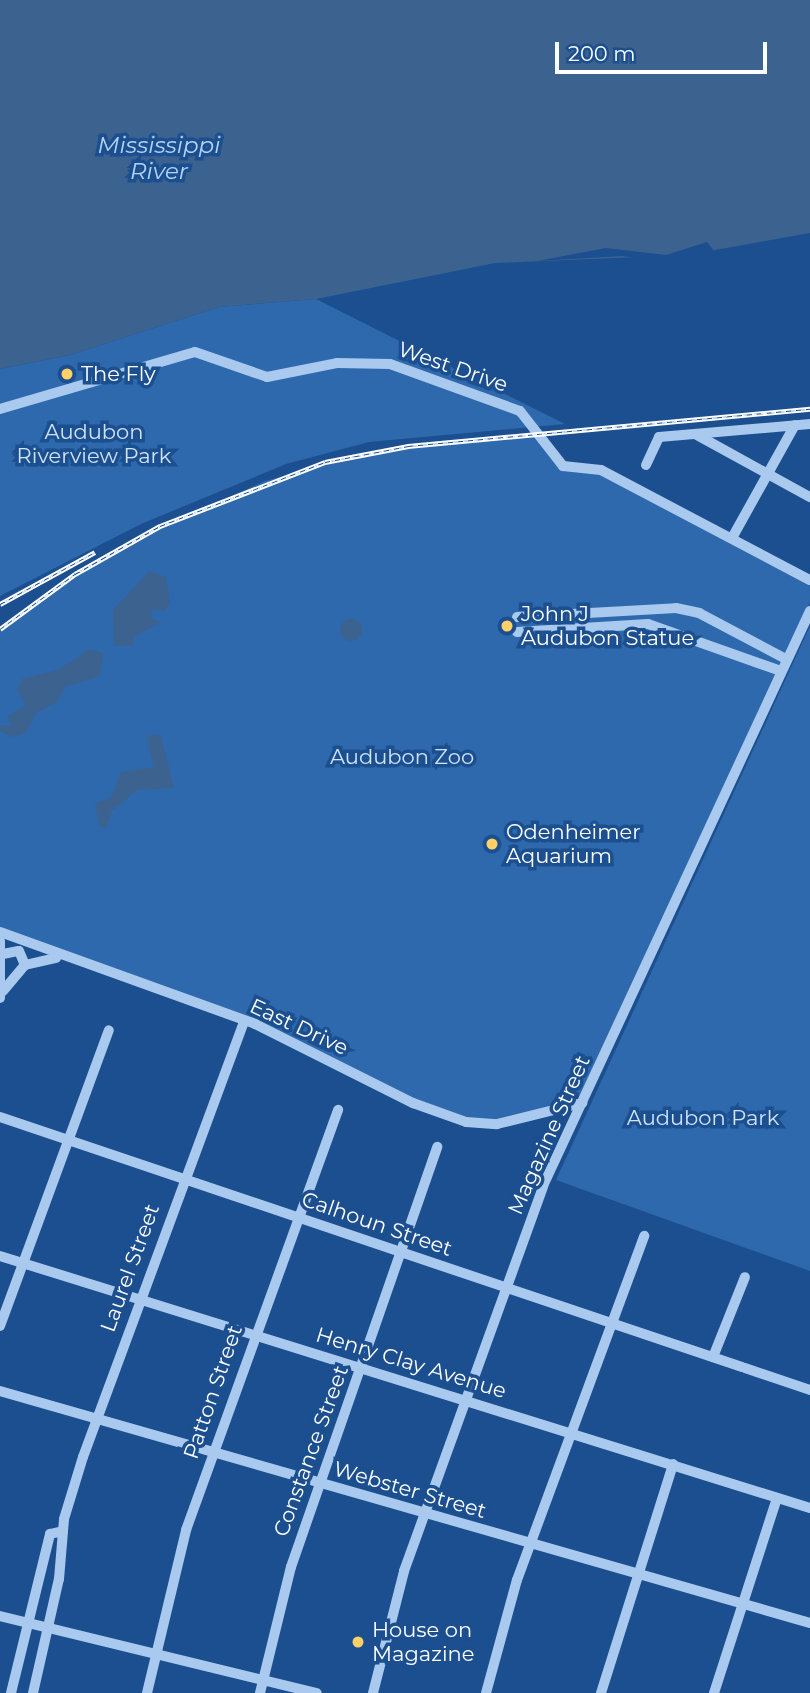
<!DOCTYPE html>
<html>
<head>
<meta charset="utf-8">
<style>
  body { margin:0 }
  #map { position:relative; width:810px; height:1693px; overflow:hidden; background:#1b4f8f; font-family:Montserrat,sans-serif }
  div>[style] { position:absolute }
  .green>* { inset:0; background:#2e69ad }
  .water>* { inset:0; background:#3c6290 }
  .round { border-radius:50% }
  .pier>* { inset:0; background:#1b4f8f }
  .minor>* { height:10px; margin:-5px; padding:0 5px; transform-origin:5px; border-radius:5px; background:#a9c9ee }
  .rail>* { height:4.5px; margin-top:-2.25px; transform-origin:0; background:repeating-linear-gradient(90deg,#1b4f8f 0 5px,#fff 0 10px); box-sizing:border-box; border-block:2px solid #fff }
  .dots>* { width:19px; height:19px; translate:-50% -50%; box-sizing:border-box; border:4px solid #1b4f8f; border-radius:50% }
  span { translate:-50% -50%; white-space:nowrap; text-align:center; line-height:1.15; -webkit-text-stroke:7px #1b4f8f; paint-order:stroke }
  .street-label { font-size:21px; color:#fff }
  .poi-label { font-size:21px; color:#fff }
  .left { translate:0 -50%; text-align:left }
  .park-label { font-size:21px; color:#cfe3fa }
  .water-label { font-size:23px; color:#b5d3f5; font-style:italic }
  .scale { position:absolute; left:555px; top:42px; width:212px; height:32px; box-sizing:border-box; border:4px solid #fff; border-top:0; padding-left:9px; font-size:21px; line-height:24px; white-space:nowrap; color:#fff; -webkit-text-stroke:5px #1b4f8f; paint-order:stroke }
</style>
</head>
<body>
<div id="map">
  <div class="green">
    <i style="clip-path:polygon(316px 299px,565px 424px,369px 442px,286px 464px,141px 524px,0 596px,0 369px,70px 355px,219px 307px)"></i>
    <i style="clip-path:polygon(536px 434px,563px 466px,601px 470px,810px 584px,810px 603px,580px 1095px,497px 1124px,443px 1115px,244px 1021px,0 932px,0 629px,123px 545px,265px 481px,376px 451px)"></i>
    <i style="clip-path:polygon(810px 626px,810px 1271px,556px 1180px)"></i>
  </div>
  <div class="water">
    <i style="clip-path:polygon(0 0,810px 0,810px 233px,687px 255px,495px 263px,316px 299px,219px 307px,70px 355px,0 369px)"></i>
    <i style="clip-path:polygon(149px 571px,166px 577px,170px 603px,165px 611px,152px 610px,151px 618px,161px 622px,134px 637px,133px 646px,114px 646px,113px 610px)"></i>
    <i class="round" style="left:340px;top:619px;width:22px;height:22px"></i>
    <i style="clip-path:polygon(90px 649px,103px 653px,100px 676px,65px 687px,57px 702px,36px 713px,26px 733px,12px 737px,0 731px,0 725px,11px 726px,8px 716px,26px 705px,17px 690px,22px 679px,58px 670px)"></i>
    <i style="clip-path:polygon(152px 734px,161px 736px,174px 788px,137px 790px,112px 811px,106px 828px,99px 825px,95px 803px,111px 798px,121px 772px,154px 767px,147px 739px)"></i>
  </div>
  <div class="pier">
    <i style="clip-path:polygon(707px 242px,714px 251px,666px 262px,622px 256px,537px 261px,606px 248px,666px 255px)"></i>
  </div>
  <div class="minor">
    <i style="left:0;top:409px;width:203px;rotate:-16.3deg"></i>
    <i style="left:195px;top:352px;width:76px;rotate:19.1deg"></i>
    <i style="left:267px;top:377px;width:71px;rotate:-11.3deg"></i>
    <i style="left:337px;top:363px;width:53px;rotate:1.1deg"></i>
    <i style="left:390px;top:364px;width:138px;rotate:19.9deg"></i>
    <i style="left:520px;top:411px;width:70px;rotate:52deg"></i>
    <i style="left:563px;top:466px;width:38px;rotate:6deg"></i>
    <i style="left:601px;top:470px;width:236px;rotate:27.8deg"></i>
    <i style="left:697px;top:435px;width:129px;rotate:28.8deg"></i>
    <i style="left:646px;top:465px;width:31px;rotate:-65deg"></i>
    <i style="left:659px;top:437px;width:152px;rotate:-4.9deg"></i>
    <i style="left:732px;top:538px;width:129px;rotate:-60.9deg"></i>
    <i style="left:517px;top:617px;width:159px;rotate:-3.2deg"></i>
    <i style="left:676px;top:608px;width:24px;rotate:12deg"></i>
    <i style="left:699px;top:613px;width:98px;rotate:27.9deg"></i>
    <i style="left:517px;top:632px;width:131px;rotate:-3.5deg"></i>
    <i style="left:648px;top:624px;width:141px;rotate:19.5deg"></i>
    <i style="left:0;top:932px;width:271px;rotate:19.8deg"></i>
    <i style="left:255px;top:1024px;width:177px;rotate:26.6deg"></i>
    <i style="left:413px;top:1103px;width:56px;rotate:19.7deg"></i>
    <i style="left:466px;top:1122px;width:31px;rotate:4deg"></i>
    <i style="left:497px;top:1124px;width:88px;rotate:-13.9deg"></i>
    <i style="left:0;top:941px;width:57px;rotate:90deg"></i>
    <i style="left:3px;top:954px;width:16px;rotate:-11deg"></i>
    <i style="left:19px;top:951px;width:15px;rotate:67deg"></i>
    <i style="left:3px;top:991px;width:34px;rotate:-50deg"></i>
    <i style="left:25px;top:965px;width:32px;rotate:-13deg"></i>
    <i style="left:0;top:1117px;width:783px;rotate:18.62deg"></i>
    <i style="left:0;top:1256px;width:848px;rotate:17.28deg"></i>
    <i style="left:0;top:1326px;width:315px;rotate:-69.8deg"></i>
    <i style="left:713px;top:1357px;width:86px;rotate:-68.2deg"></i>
    <i style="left:745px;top:1368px;width:69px;rotate:18.7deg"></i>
    <i style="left:0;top:1391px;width:843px;rotate:15.98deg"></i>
    <i style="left:0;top:1616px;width:326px;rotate:13.7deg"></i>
    <i style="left:11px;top:1693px;width:164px;rotate:-76.2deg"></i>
    <i style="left:50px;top:1534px;width:13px;rotate:-13deg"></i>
    <i style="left:33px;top:1693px;width:117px;rotate:-77.2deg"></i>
    <i style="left:59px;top:1579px;width:60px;rotate:-85.2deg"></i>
    <i style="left:64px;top:1519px;width:65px;rotate:-73deg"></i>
    <i style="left:83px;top:1457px;width:465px;rotate:-69.7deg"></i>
    <i style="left:147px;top:1693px;width:168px;rotate:-76.5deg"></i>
    <i style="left:186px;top:1530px;width:447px;rotate:-70.1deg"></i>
    <i style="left:260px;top:1693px;width:130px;rotate:-76.2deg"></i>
    <i style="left:291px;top:1567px;width:445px;rotate:-70.8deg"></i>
    <i style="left:373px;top:1693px;width:126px;rotate:-75.7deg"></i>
    <i style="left:404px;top:1571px;width:409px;rotate:-70.1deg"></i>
    <i style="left:543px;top:1186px;width:634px;rotate:-65.09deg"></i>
    <i style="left:486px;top:1693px;width:117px;rotate:-74.7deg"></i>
    <i style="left:517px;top:1580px;width:367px;rotate:-69.7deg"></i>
    <i style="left:601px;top:1693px;width:240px;rotate:-72.5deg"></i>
    <i style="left:714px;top:1693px;width:205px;rotate:-72.1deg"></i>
  </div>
  <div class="rail">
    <i style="left:0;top:604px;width:108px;rotate:-28.7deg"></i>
    <i style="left:0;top:629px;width:93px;rotate:-36.3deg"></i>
    <i style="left:75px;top:574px;width:98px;rotate:-29.5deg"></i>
    <i style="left:160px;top:526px;width:177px;rotate:-21.2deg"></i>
    <i style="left:325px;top:462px;width:85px;rotate:-10.9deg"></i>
    <i style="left:408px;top:446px;width:404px;rotate:-5.3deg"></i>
  </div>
  <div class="dots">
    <i style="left:67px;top:374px;background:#ffd166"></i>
    <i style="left:507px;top:626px;background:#ffd166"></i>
    <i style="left:492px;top:844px;background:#ffd166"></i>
    <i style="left:358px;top:1642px;background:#ffd166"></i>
  </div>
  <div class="street-label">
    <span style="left:453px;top:367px;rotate:19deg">West Drive</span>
    <span style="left:299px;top:1027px;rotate:25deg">East Drive</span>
    <span style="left:549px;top:1135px;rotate:-66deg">Magazine Street</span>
    <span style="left:377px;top:1224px;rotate:19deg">Calhoun Street</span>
    <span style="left:130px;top:1268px;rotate:-70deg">Laurel Street</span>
    <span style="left:411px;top:1363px;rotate:17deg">Henry Clay Avenue</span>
    <span style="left:213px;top:1392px;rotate:-71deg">Patton Street</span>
    <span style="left:311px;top:1451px;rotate:-70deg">Constance Street</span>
    <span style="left:410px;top:1490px;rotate:16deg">Webster Street</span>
  </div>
  <div class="poi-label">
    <span class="left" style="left:81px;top:374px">The Fly</span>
    <span class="left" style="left:521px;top:626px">John J<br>Audubon Statue</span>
    <span class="left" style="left:506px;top:844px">Odenheimer<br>Aquarium</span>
    <span class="left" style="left:372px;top:1642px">House on<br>Magazine</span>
  </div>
  <div class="park-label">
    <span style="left:94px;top:444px">Audubon<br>Riverview Park</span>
    <span style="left:402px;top:757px">Audubon Zoo</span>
    <span style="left:703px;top:1118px">Audubon Park</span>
  </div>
  <div class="water-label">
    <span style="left:159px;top:158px">Mississippi<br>River</span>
  </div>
  <div class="scale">200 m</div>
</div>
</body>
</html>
